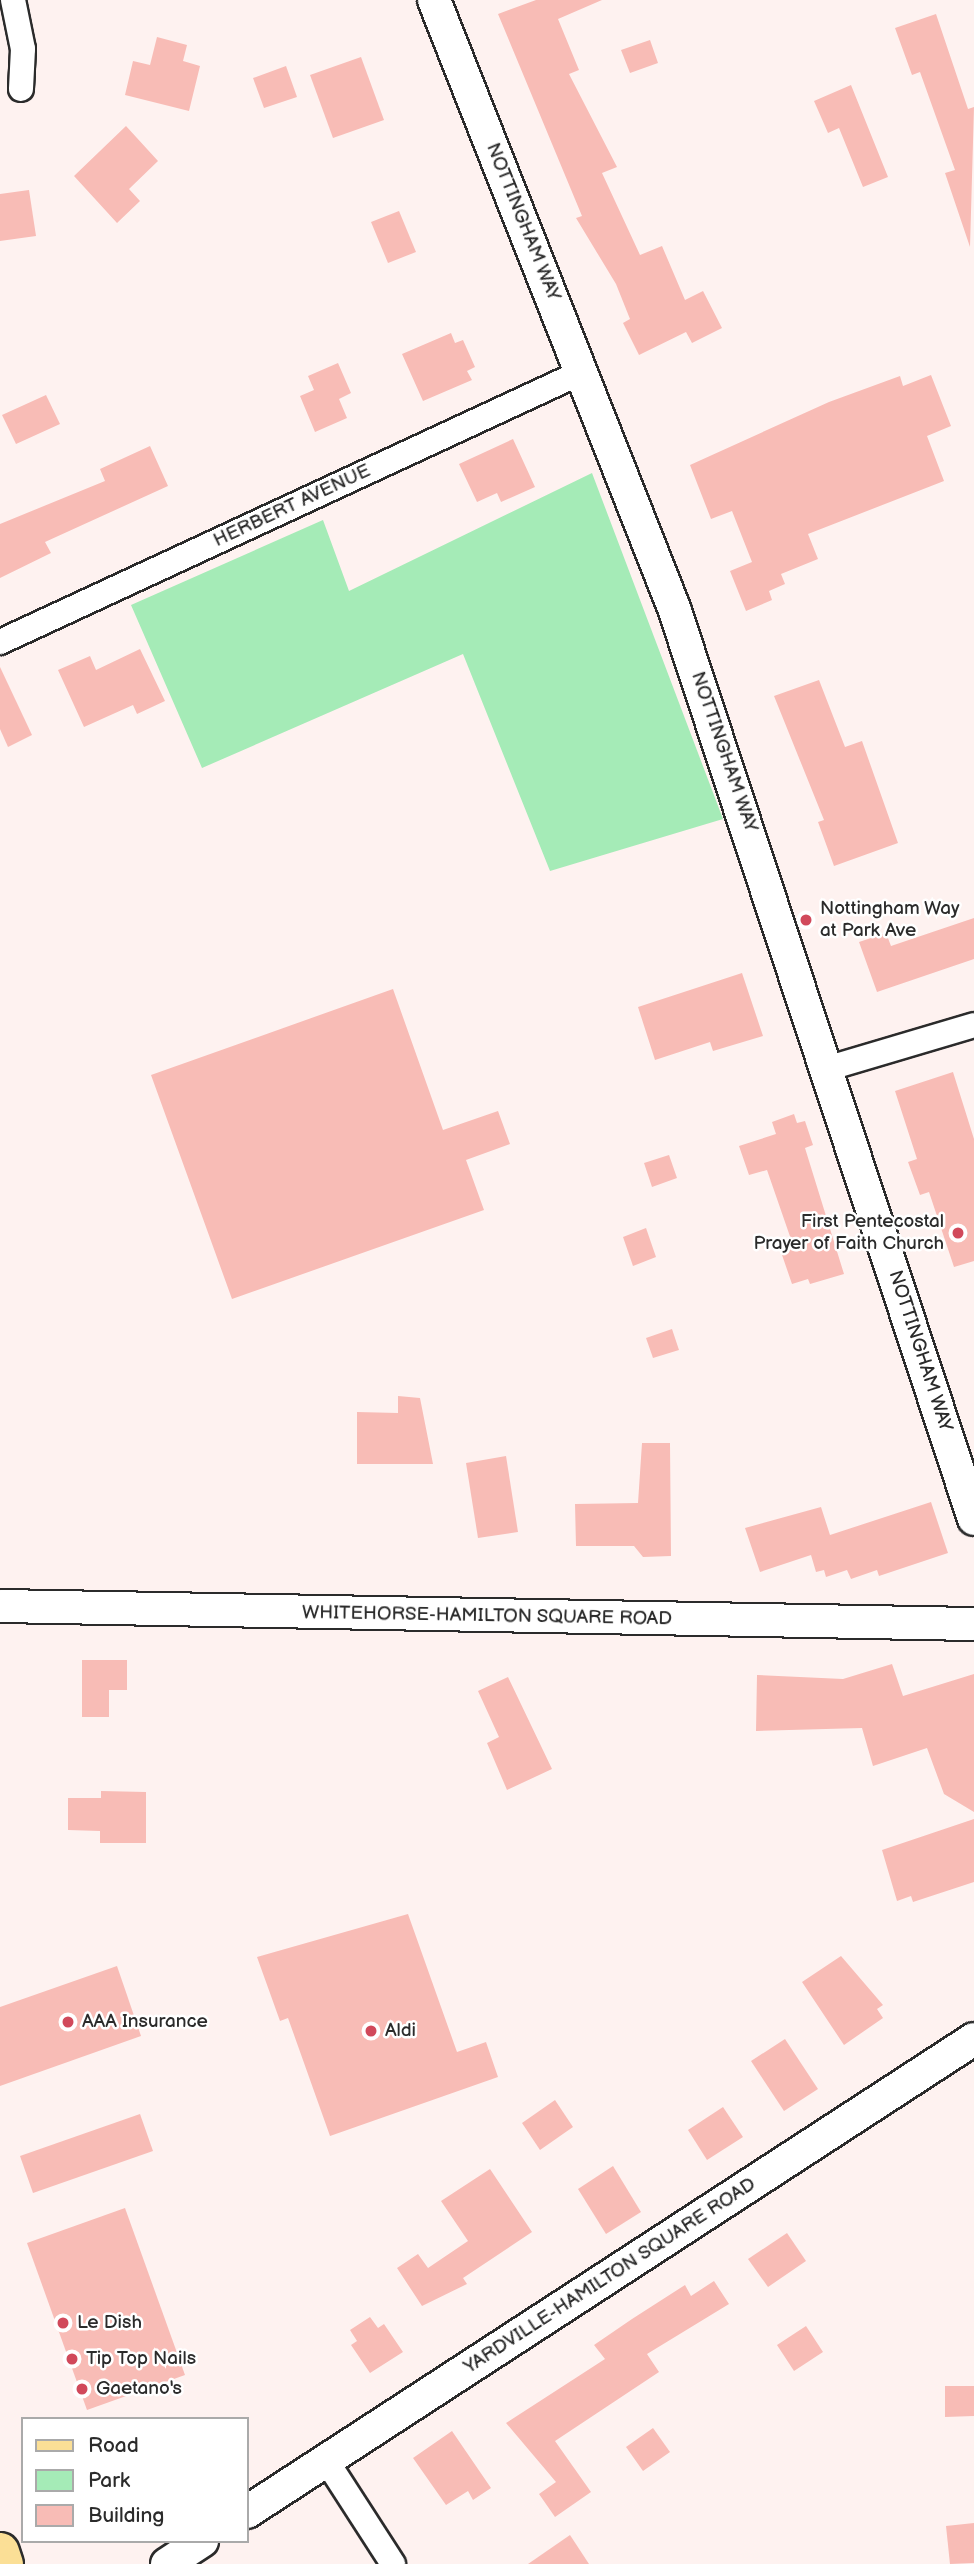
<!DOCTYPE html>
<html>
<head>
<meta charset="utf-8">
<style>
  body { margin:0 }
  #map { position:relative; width:974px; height:2564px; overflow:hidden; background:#fef2f0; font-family:"Balsamiq Sans",sans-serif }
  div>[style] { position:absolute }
  .green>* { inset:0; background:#a5ebb7 }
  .building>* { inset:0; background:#f8bcb6 }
  .roads { filter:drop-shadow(2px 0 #2b2b2b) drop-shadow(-2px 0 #2b2b2b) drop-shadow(0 2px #2b2b2b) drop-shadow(0 -2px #2b2b2b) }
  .minor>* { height:24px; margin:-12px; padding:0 12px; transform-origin:12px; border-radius:12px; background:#fff }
  .tertiary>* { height:32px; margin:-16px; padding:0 16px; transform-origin:16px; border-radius:16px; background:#fff }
  .primary>* { height:38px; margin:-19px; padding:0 19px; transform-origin:19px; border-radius:19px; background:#fbdf96 }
  .dots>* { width:19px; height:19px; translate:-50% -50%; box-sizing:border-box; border:4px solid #fff; border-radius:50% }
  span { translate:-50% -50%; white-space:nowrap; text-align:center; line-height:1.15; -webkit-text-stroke:5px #fff; paint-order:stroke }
  .street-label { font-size:19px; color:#2b2b2b }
  .poi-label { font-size:19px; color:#2b2b2b }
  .left { translate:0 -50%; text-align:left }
  .right { translate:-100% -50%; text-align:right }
  .legend { position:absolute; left:21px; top:2417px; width:228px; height:126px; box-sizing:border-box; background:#fff; border:2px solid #aaa; margin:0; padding:9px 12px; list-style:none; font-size:21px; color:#2b2b2b }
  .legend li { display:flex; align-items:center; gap:14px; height:35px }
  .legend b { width:35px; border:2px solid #aaa }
</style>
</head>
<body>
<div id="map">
  <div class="green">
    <i style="clip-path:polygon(592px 473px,723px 819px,550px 871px,463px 654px,202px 768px,131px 605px,323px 520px,349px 591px)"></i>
  </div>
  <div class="building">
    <i style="clip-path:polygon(536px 0,602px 0,558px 19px,579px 70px,569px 74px,617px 167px,602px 173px,640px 255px,662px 246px,685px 300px,703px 291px,722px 328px,692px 343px,686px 332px,639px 355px,623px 323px,630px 319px,616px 284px,576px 218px,582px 216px,498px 14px)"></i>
    <i style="clip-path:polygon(936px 14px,968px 109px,974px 107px,970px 247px,945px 173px,955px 170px,920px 72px,912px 75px,895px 28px)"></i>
    <i style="clip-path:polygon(157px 37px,187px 45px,183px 61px,200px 66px,189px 111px,125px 95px,133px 61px,150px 65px)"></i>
    <i style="clip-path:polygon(650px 40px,658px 63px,630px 73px,621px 50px)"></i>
    <i style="clip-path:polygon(361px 57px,384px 120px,333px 138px,310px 75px)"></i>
    <i style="clip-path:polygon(286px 66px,297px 97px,264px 108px,253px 78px)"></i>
    <i style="clip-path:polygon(851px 85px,888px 177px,863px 187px,839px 128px,828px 133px,814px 101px)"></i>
    <i style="clip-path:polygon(126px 126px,158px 161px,129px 189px,140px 201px,117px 223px,74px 176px)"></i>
    <i style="clip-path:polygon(29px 190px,36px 236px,0 241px,0 194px)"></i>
    <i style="clip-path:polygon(399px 211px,416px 252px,388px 263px,371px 222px)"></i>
    <i style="clip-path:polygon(451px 333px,455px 343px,463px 340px,475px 367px,467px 371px,472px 380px,423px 401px,402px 354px)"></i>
    <i style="clip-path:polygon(338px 363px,351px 393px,339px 399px,347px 418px,315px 432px,300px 396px,314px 390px,308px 376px)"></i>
    <i style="clip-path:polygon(931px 375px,951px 426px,927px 436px,944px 481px,808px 534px,818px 559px,781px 574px,785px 584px,769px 591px,772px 600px,746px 611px,730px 571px,752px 562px,732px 511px,711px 519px,690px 465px,829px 402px,900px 376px,903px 386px)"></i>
    <i style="clip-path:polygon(46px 395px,60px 424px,16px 444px,2px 415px)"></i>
    <i style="clip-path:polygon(513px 439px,535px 487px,501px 502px,497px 493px,477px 502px,459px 464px)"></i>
    <i style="clip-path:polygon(150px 446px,168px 486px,45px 542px,51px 553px,0 578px,0 524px,105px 481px,100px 469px)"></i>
    <i style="clip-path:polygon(140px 649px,165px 701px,137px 714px,133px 705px,84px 727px,58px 670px,90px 656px,96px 670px)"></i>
    <i style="clip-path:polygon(0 667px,32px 735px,8px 747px,0 729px)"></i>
    <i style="clip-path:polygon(819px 680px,845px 747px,862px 741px,898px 843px,834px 866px,818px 822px,824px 820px,774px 696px)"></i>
    <i style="clip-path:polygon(974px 918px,974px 959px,877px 992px,859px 942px,886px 933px,891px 946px)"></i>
    <i style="clip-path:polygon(742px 973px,763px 1036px,713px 1051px,710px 1042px,655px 1060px,638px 1007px)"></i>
    <i style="clip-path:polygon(393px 989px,443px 1130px,498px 1111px,510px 1144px,466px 1160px,484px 1210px,232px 1299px,151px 1075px)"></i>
    <i style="clip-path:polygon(953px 1072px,974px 1139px,974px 1261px,954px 1267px,929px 1192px,920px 1195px,908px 1162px,917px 1159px,895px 1091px)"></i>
    <i style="clip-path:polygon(794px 1114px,797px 1123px,805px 1121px,813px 1145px,805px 1148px,844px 1274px,810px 1284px,808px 1279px,792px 1284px,781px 1252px,794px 1248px,767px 1170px,749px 1175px,739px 1146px,776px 1134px,772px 1122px)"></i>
    <i style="clip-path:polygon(669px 1155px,677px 1178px,652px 1187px,644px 1163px)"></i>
    <i style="clip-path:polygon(646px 1228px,656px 1257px,633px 1266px,623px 1237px)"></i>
    <i style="clip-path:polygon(672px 1329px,679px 1350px,653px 1358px,646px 1338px)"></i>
    <i style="clip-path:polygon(398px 1396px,420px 1398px,433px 1464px,357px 1464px,357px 1412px,398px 1413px)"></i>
    <i style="clip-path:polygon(642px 1443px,670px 1443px,671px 1556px,643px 1557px,634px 1546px,576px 1546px,575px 1504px,638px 1503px)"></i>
    <i style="clip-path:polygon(506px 1456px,518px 1532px,478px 1538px,466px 1463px)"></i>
    <i style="clip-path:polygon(931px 1502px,948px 1553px,879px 1576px,877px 1570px,851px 1579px,847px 1570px,826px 1577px,824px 1570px,816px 1572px,811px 1555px,760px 1572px,745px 1528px,821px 1507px,830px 1535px)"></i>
    <i style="clip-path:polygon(82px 1660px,127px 1660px,127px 1690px,109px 1690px,109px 1717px,82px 1717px)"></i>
    <i style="clip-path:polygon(892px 1664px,903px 1696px,974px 1674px,974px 1812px,944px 1794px,927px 1748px,873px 1766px,862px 1728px,756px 1731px,757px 1675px,843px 1679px)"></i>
    <i style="clip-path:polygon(508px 1677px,552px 1769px,507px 1790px,487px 1743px,499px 1737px,478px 1691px)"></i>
    <i style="clip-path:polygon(101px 1791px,146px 1792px,146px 1843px,100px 1843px,100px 1831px,68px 1830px,68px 1798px,101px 1798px)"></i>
    <i style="clip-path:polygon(974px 1819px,974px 1882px,913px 1902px,911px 1896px,897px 1901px,882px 1850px)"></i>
    <i style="clip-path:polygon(408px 1914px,457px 2052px,486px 2042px,498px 2077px,330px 2136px,288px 2018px,280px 2021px,257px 1957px)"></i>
    <i style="clip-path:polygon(841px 1956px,883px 2005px,877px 2009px,883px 2018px,844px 2045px,802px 1982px)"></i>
    <i style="clip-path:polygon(117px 1966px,141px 2036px,0 2086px,0 2007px)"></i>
    <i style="clip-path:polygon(785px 2039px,818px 2089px,784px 2111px,751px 2061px)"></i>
    <i style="clip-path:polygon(555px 2100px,573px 2127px,540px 2150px,522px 2123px)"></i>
    <i style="clip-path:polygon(723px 2107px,743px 2137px,707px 2160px,688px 2130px)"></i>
    <i style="clip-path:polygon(140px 2114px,153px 2151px,33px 2193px,20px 2156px)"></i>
    <i style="clip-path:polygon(613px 2166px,641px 2212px,606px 2234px,578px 2189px)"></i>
    <i style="clip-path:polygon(490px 2169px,532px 2232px,463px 2278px,467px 2284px,422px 2306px,397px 2268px,418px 2254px,428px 2268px,468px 2241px,441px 2201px)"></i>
    <i style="clip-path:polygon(125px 2208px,185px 2375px,87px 2410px,27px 2243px)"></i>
    <i style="clip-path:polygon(787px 2233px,806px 2261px,768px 2287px,748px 2259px)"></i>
    <i style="clip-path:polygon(714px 2281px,729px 2304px,647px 2354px,659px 2372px,555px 2441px,591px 2492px,555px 2517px,539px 2494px,556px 2482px,506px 2423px,605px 2359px,594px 2345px,632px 2319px,685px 2285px,691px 2296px)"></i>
    <i style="clip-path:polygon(370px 2317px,378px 2328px,384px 2324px,403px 2352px,370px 2373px,351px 2345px,357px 2341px,350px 2330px)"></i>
    <i style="clip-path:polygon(806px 2326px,823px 2352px,794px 2371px,777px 2345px)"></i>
    <i style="clip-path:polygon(945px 2386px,974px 2386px,974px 2416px,945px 2417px)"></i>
    <i style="clip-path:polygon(653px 2428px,670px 2452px,643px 2471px,626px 2447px)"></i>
    <i style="clip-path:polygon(452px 2431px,491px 2488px,473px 2500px,468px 2491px,446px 2505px,413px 2458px)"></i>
    <i style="clip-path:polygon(974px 2523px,974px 2563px,950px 2564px,946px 2526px)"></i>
    <i style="clip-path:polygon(570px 2535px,589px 2564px,528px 2564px)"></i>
  </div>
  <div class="roads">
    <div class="minor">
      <i style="left:13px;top:0;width:50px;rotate:78.5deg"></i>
      <i style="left:23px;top:49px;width:40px;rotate:92.9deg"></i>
      <i style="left:0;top:642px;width:644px;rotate:-24.89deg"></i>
      <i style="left:829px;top:1068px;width:151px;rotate:-16.5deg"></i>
      <i style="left:326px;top:2460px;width:124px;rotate:57.2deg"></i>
    </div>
    <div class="tertiary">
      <i style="left:434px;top:0;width:654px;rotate:68.46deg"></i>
      <i style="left:674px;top:608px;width:959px;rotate:71.77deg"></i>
      <i style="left:0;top:1606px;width:974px;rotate:1.06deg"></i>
      <i style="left:247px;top:2512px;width:867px;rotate:-33.05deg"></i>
      <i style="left:167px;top:2564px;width:42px;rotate:-33.3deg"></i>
    </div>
    <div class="primary">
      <i style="left:0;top:2552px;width:13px;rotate:72deg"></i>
    </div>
  </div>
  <div class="dots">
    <i style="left:806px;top:920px;background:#d1495b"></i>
    <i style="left:958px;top:1233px;background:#d1495b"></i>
    <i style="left:68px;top:2022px;background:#d1495b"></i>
    <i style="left:371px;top:2031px;background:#d1495b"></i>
    <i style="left:63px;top:2323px;background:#d1495b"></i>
    <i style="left:72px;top:2359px;background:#d1495b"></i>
    <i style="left:82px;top:2389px;background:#d1495b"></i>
  </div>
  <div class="street-label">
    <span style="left:523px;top:222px;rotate:68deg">NOTTINGHAM WAY</span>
    <span style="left:292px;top:506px;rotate:-25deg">HERBERT AVENUE</span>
    <span style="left:724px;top:752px;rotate:71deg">NOTTINGHAM WAY</span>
    <span style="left:920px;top:1351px;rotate:72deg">NOTTINGHAM WAY</span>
    <span style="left:487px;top:1616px;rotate:1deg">WHITEHORSE-HAMILTON SQUARE ROAD</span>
    <span style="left:610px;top:2276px;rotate:-33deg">YARDVILLE-HAMILTON SQUARE ROAD</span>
  </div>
  <div class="poi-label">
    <span class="left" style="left:820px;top:920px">Nottingham Way<br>at Park Ave</span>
    <span class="right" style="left:944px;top:1233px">First Pentecostal<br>Prayer of Faith Church</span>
    <span class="left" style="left:82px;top:2022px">AAA Insurance</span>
    <span class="left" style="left:385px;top:2031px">Aldi</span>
    <span class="left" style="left:77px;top:2323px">Le Dish</span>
    <span class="left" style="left:86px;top:2359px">Tip Top Nails</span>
    <span class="left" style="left:96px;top:2389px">Gaetano's</span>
  </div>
  <ul class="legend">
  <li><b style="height:9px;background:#fbdf96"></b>Road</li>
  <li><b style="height:19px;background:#a5ebb7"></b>Park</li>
  <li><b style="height:19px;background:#f8bcb6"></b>Building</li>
  </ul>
</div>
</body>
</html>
